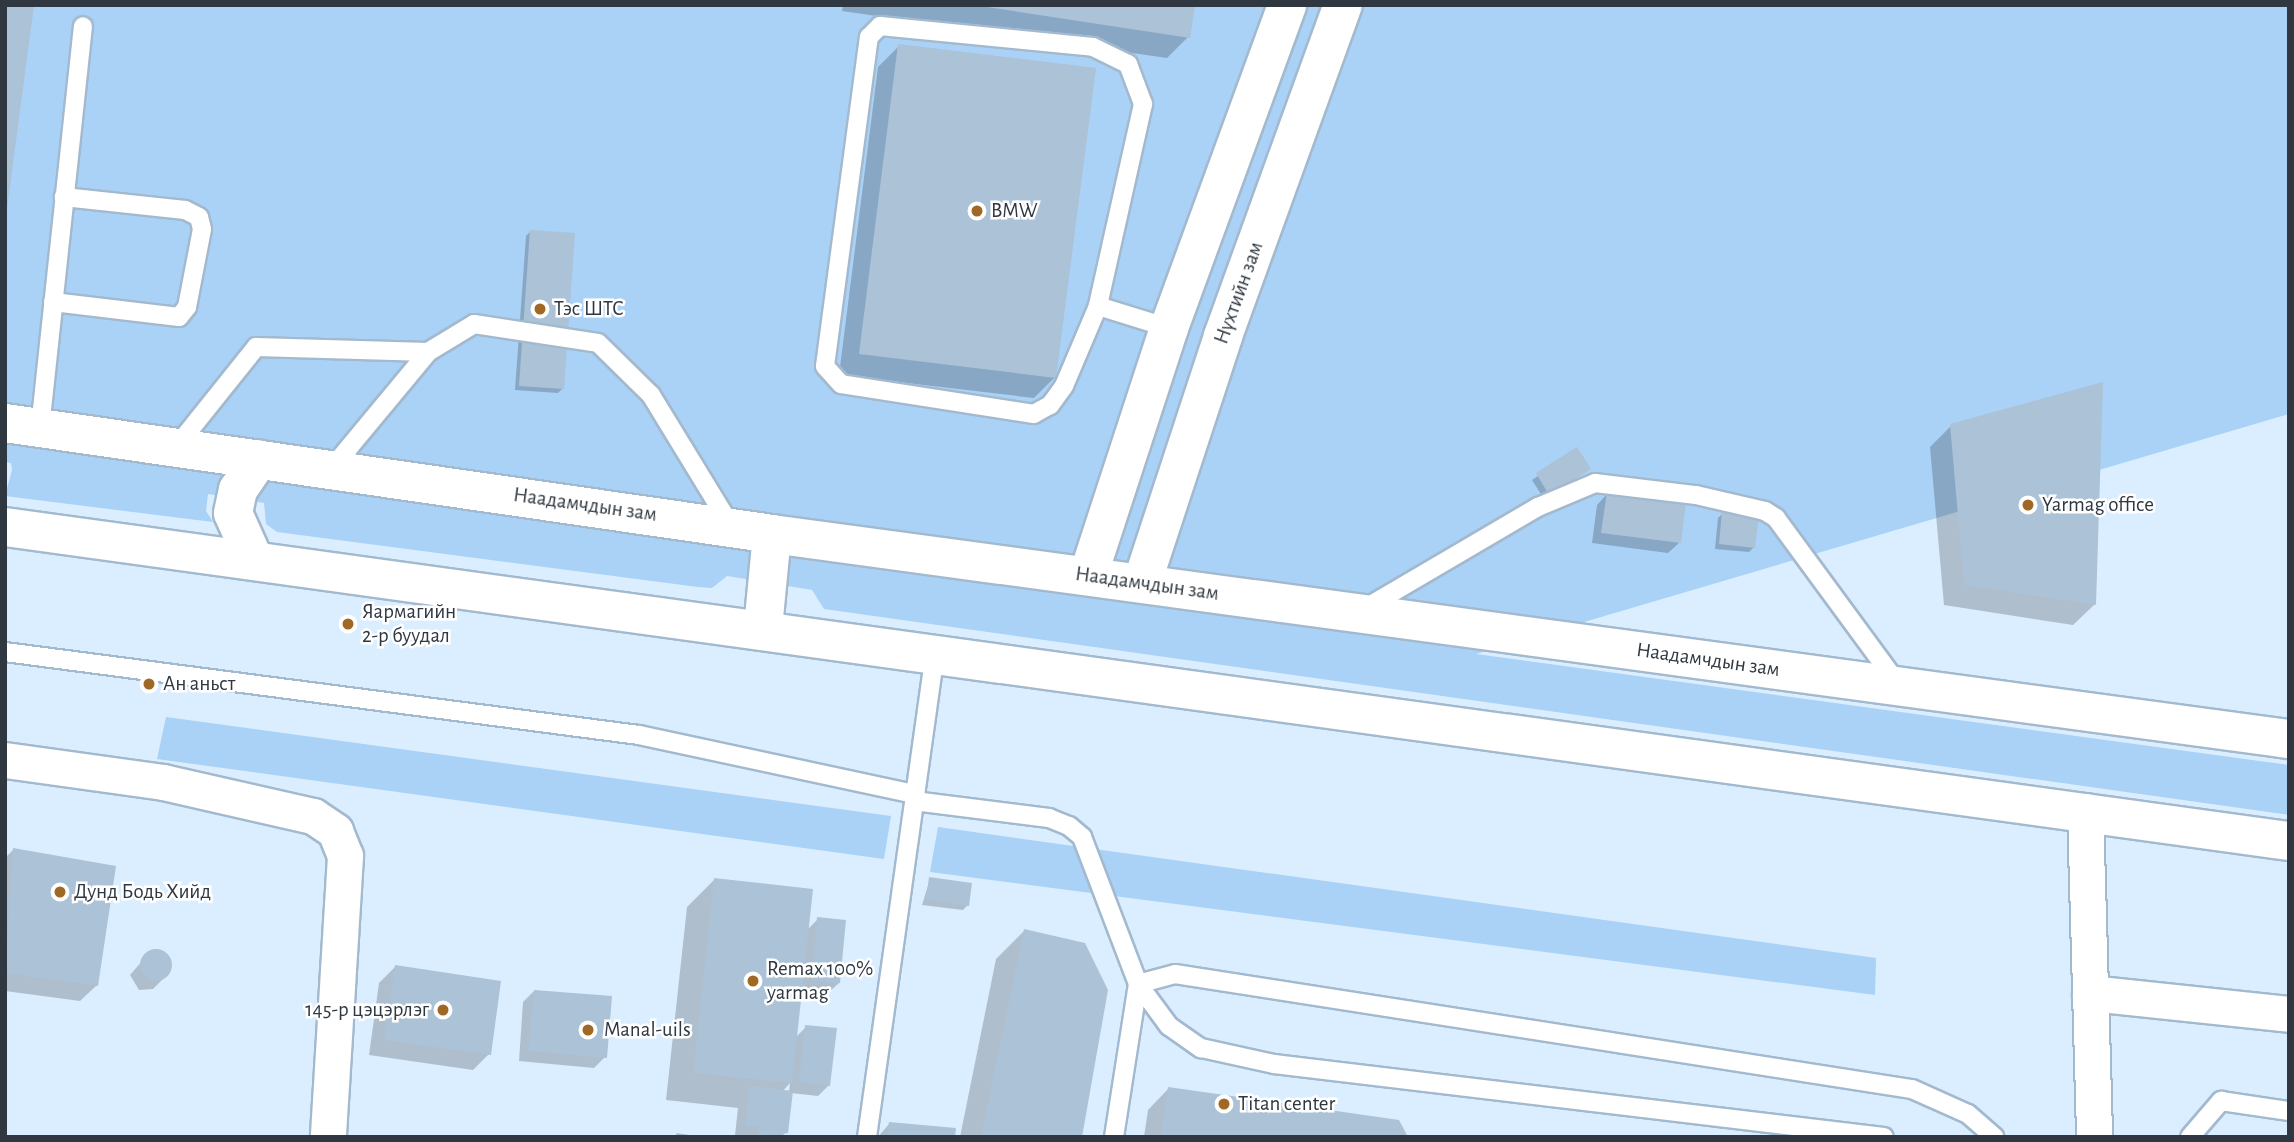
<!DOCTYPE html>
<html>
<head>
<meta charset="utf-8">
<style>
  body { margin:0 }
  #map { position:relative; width:2294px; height:1142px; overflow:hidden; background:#dbeeff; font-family:"Alegreya Sans",sans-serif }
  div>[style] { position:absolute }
  .green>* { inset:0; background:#aad1f6 }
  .shadow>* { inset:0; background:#0003 }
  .building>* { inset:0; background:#abc2d7 }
  .round { border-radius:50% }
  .roads { filter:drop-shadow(2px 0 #a3b9ce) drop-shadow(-2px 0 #a3b9ce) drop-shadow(0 2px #a3b9ce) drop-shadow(0 -2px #a3b9ce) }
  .service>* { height:18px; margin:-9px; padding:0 9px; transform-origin:9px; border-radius:9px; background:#fff }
  .minor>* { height:35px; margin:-17.5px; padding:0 17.5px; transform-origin:17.5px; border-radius:17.5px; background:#fff }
  .secondary>* { height:38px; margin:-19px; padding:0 19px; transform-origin:19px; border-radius:19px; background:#fff }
  .trunk>* { height:38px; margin:-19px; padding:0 19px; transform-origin:19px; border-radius:19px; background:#fff }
  .dots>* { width:19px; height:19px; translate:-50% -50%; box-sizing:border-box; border:4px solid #fff; border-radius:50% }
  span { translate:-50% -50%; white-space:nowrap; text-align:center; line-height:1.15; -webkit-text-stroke:5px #fff; paint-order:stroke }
  .poi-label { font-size:21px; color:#2f3840 }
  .left { translate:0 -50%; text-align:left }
  .right { translate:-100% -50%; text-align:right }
  .street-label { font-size:21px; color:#2f3840 }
  .frame { position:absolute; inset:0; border:7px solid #2f3840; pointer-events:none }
</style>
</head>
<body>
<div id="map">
  <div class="green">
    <i style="clip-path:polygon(5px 5px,2289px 5px,2289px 414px,1476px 654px,2289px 765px,2289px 815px,824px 609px,812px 590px,727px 576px,712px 588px,698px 587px,277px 532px,266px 524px,264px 503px,208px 494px,206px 511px,213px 522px,5px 496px,12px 470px,11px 463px,5px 462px)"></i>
    <i style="clip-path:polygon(166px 717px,891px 816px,884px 859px,157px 759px)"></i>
    <i style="clip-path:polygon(938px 827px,1876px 958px,1875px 995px,930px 872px)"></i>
  </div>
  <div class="shadow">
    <i style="clip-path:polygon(843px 5px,1193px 5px,1188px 37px,1167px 58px,842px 11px)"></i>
    <i style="clip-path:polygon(899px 46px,1055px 377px,1034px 398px,839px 375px,878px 67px)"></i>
    <i style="clip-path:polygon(531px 231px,563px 388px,558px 393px,515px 390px,526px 236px)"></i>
    <i style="clip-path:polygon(1951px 426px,2094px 605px,2073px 625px,1944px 605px,1930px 447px)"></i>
    <i style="clip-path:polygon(1577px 450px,1589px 469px,1544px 499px,1532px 480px)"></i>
    <i style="clip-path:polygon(1607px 494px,1679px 543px,1668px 553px,1592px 543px,1597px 505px)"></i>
    <i style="clip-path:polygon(1723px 513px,1754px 547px,1749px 552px,1715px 549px,1718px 518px)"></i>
    <i style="clip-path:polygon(13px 850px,97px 985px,80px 1001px,5px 991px,5px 858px)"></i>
    <i style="clip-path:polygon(evenodd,715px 879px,807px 930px,818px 919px,839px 983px,828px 993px,801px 991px,796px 1037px,806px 1027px,829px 1085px,818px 1096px,791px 1093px,786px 1132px,781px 1137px,735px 1135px,738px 1108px,666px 1100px,687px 907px,715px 879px,790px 1083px,789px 1092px,782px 1092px,790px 1083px)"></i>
    <i style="clip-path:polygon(930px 879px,968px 905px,963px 910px,922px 905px)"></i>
    <i style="clip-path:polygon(1024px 931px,1080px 1137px,960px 1137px,996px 959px)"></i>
    <i style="clip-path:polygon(150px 952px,164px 953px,169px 960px,164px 978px,153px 989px,139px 990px,130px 975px)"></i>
    <i style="clip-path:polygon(395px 967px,489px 1054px,473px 1070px,369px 1055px,379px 983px)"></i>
    <i style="clip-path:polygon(534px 991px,605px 1057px,594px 1068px,519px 1061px,523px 1002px)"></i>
    <i style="clip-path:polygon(1168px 1089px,1406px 1137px,1144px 1137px,1148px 1110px)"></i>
    <i style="clip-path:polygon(889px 1124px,954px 1137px,878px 1137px)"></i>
    <i style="clip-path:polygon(677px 1133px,702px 1137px,674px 1137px)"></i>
  </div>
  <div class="building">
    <i style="clip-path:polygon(5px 5px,34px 5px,7px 209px,5px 209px)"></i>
    <i style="clip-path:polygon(974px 5px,1195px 5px,1190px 38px)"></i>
    <i style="clip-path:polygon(898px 44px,1096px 68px,1056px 378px,859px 354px)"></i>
    <i style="clip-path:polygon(530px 230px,575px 233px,564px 389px,519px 386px)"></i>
    <i style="clip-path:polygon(2103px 382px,2096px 605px,1964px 585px,1950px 424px)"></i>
    <i style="clip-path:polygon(1577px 447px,1591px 469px,1549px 495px,1536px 473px)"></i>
    <i style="clip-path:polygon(1607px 492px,1686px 503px,1681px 543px,1601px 533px)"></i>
    <i style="clip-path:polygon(1722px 511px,1759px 515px,1755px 548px,1719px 544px)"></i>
    <i style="clip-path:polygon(13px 848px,116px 866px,98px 986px,5px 973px)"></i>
    <i style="clip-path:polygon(929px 877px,972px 883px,969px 906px,926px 900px)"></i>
    <i style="clip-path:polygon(714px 878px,813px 889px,792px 1083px,693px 1073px)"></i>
    <i style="clip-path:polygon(817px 917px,846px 920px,840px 983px,812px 981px)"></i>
    <i style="clip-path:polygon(1024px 929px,1085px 943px,1108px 990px,1082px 1137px,981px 1137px)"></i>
    <i class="round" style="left:140px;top:949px;width:32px;height:32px"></i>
    <i style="clip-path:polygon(395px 965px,501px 981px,491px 1055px,384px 1040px)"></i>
    <i style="clip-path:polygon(534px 990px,612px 996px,607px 1058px,528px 1051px)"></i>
    <i style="clip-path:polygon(805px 1025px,837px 1028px,830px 1086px,799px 1082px)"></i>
    <i style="clip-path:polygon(749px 1086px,793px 1091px,788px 1133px,758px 1137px,759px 1127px,745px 1125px)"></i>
    <i style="clip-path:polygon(1168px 1087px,1399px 1120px,1408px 1137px,1161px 1137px)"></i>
    <i style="clip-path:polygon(889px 1122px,956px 1128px,955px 1137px,887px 1137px)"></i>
  </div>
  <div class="roads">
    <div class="service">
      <i style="left:880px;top:26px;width:214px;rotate:5.6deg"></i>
      <i style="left:1093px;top:47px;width:39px;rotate:26deg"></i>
      <i style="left:1128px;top:64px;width:43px;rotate:69.4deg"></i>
      <i style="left:1143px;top:104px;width:207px;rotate:102.6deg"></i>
      <i style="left:1098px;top:306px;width:87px;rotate:113deg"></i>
      <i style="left:1064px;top:386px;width:24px;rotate:126deg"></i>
      <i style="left:1050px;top:405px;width:18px;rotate:151deg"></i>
      <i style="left:1034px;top:414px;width:195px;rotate:-171.2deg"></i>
      <i style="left:841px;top:384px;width:24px;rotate:-132deg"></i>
      <i style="left:825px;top:366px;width:332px;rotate:-82.4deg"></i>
      <i style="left:869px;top:37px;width:16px;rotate:-45deg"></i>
      <i style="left:53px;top:302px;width:127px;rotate:6.8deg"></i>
      <i style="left:179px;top:317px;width:13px;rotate:-51deg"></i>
      <i style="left:187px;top:307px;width:79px;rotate:-79.1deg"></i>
      <i style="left:202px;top:229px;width:12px;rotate:-104deg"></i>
      <i style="left:199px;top:217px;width:16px;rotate:-153deg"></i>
      <i style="left:185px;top:210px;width:122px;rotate:-173.9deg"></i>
      <i style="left:1098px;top:306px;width:74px;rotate:17.2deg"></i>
      <i style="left:40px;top:428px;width:404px;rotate:-83.9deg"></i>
      <i style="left:176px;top:447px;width:128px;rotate:-51.3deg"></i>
      <i style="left:256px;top:347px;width:172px;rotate:1.7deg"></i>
      <i style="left:428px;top:352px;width:54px;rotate:-31.3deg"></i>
      <i style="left:474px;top:324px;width:125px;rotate:8.7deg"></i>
      <i style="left:598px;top:343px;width:74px;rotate:44.5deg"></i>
      <i style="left:651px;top:395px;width:153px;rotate:58.6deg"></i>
      <i style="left:331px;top:469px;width:152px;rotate:-50.3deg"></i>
      <i style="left:1364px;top:609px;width:202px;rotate:-30.4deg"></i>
      <i style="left:1538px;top:507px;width:62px;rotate:-22.8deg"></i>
      <i style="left:1595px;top:483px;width:102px;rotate:6.8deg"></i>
      <i style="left:1696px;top:495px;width:71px;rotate:13.1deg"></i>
      <i style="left:1765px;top:511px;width:13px;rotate:32deg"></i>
      <i style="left:1776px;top:518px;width:205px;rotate:53.7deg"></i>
      <i style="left:5px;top:652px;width:639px;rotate:7.46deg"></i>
      <i style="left:639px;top:735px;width:282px;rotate:12.1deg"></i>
      <i style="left:914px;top:801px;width:136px;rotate:7.2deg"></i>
      <i style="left:1049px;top:818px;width:22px;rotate:22deg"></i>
      <i style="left:1069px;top:826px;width:17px;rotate:40deg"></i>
      <i style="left:1082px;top:837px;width:157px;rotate:69.1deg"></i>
      <i style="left:1138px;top:984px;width:52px;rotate:53.6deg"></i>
      <i style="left:1169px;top:1026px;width:39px;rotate:35deg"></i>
      <i style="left:1201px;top:1048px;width:75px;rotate:12.4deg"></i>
      <i style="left:1274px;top:1064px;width:614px;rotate:6.82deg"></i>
      <i style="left:1138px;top:984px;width:38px;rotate:-15deg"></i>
      <i style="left:1175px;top:974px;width:746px;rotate:8.87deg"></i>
      <i style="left:1912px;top:1089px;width:61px;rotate:24.1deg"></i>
      <i style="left:1968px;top:1114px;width:35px;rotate:41deg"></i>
      <i style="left:867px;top:1137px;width:489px;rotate:-82deg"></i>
      <i style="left:1114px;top:1137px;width:155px;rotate:-81.1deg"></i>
      <i style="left:2190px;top:1137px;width:48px;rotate:-49.3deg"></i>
      <i style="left:2221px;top:1101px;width:69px;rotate:8.4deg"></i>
    </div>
    <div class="minor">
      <i style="left:5px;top:760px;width:160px;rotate:7.9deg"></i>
      <i style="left:163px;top:782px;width:154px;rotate:12.8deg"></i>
      <i style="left:313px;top:816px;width:27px;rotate:34deg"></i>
      <i style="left:335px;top:831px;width:27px;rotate:68deg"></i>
      <i style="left:345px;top:856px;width:282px;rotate:93.5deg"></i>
      <i style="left:2085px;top:811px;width:326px;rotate:88.4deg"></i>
      <i style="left:2090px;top:993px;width:200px;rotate:6deg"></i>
    </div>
    <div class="secondary">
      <i style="left:1088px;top:576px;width:261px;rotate:-71.9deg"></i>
      <i style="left:1169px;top:328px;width:344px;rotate:-69.9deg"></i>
      <i style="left:1142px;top:583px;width:260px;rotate:-71.8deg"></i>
      <i style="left:1223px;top:336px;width:352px;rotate:-70.1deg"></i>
    </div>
    <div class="trunk">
      <i style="left:5px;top:423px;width:775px;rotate:8.23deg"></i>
      <i style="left:772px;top:534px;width:1531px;rotate:7.7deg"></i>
      <i style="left:5px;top:527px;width:2305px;rotate:7.83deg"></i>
      <i style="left:254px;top:560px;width:51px;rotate:-114.1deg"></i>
      <i style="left:233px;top:513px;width:24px;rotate:-78deg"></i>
      <i style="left:238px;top:490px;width:37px;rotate:-56deg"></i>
      <i style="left:763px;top:628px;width:94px;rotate:-84.5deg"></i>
    </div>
  </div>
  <div class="dots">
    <i style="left:977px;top:211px;background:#a06824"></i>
    <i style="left:540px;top:309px;background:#a06824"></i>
    <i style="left:2028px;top:505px;background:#a06824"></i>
    <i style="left:348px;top:624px;background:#a06824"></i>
    <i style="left:149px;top:684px;background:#a06824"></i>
    <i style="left:60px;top:892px;background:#a06824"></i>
    <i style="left:753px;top:981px;background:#a06824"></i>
    <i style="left:443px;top:1010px;background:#a06824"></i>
    <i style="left:588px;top:1030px;background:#a06824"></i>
    <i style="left:1224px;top:1104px;background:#a06824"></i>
  </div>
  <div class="poi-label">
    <span class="left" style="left:991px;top:211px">BMW</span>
    <span class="left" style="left:554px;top:309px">Тэс ШТС</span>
    <span class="left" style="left:2042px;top:505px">Yarmag office</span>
    <span class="left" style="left:362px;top:624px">Яармагийн<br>2-р буудал</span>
    <span class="left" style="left:163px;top:684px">Ан аньст</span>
    <span class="left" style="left:74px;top:892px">Дунд Бодь Хийд</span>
    <span class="left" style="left:767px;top:981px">Remax 100%<br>yarmag</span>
    <span class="right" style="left:429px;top:1010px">145-р цэцэрлэг</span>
    <span class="left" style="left:604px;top:1030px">Manal-uils</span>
    <span class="left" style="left:1238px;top:1104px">Titan center</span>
  </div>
  <div class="street-label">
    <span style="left:1239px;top:293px;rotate:-70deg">Нүхтийн зам</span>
    <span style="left:585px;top:505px;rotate:8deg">Наадамчдын зам</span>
    <span style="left:1147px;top:584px;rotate:8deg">Наадамчдын зам</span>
    <span style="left:1708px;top:660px;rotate:8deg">Наадамчдын зам</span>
  </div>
  <div class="frame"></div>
</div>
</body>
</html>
